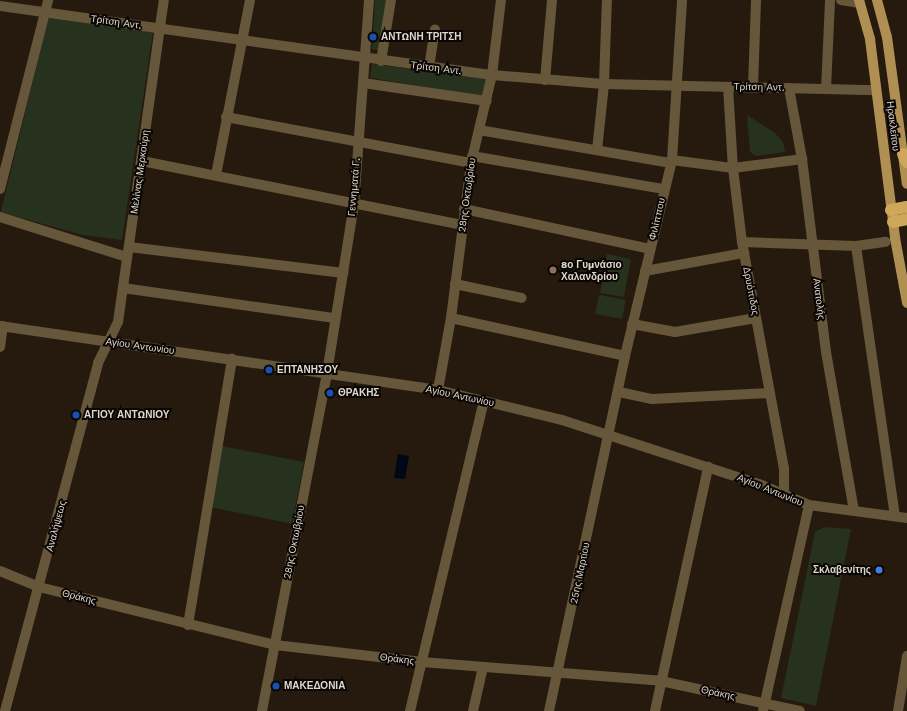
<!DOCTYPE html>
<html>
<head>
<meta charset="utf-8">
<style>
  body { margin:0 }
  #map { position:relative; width:907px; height:711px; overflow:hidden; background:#251a0d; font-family:"Work Sans",sans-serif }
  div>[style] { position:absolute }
  .green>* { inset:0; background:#26311e }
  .water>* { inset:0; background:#000715 }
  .minor>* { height:10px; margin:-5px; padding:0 5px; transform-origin:5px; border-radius:5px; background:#66563a }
  .major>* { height:10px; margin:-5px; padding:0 5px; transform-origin:5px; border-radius:5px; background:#b09052 }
  .highway>* { height:12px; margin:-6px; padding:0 6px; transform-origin:6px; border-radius:6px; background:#cea75b }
  .dots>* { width:11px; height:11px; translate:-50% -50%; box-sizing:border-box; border:2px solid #0a0603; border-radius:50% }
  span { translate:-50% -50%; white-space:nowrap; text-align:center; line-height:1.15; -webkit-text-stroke:4px #0a0603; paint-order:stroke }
  .street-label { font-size:10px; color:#dfd8cf }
  .poi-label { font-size:10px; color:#dfd8cf; font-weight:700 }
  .left { translate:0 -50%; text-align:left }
  .right { translate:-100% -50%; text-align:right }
</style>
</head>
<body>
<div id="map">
  <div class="green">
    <i style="clip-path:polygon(375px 0,388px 0,380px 51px,372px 49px)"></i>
    <i style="clip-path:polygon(49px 16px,153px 32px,122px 240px,83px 235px,3px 213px,0 215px)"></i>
    <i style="clip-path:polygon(372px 64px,487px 79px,483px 96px,370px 78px)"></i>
    <i style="clip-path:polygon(747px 115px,775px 133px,783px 142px,785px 152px,756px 156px,750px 152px)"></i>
    <i style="clip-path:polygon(607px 254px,631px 259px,624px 297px,600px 293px)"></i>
    <i style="clip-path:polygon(599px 295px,626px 300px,622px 319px,595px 314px)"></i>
    <i style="clip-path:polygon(222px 446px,304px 462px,292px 524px,211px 507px)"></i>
    <i style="clip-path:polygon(824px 527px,851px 529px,816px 706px,781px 698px,815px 532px)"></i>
  </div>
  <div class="water">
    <i style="clip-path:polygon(398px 454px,409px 456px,405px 479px,394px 478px)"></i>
  </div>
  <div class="minor">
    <i style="left:841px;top:0;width:19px;rotate:9deg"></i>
    <i style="left:0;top:6px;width:497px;rotate:8deg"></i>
    <i style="left:492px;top:75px;width:112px;rotate:4.6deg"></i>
    <i style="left:604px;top:84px;width:272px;rotate:1.3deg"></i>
    <i style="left:381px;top:61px;width:62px;rotate:-80.7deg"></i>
    <i style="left:429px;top:67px;width:38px;rotate:-81deg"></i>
    <i style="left:545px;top:80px;width:80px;rotate:-85deg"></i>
    <i style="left:363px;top:83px;width:125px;rotate:8.3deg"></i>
    <i style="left:728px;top:87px;width:81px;rotate:86.5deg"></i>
    <i style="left:733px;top:168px;width:75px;rotate:83.1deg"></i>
    <i style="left:742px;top:242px;width:230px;rotate:79.5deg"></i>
    <i style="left:784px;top:468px;width:26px;rotate:90deg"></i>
    <i style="left:753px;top:87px;width:87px;rotate:-88deg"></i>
    <i style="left:789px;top:88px;width:72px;rotate:79.6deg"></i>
    <i style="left:802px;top:159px;width:194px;rotate:82.9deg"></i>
    <i style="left:826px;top:352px;width:160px;rotate:80deg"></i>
    <i style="left:826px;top:89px;width:89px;rotate:-87.4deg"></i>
    <i style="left:226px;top:117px;width:249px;rotate:10.6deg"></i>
    <i style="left:479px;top:130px;width:195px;rotate:9.8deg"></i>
    <i style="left:597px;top:150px;width:66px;rotate:-83.9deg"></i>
    <i style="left:604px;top:84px;width:84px;rotate:-88deg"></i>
    <i style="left:472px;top:156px;width:195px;rotate:9.8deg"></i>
    <i style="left:672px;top:160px;width:62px;rotate:7.5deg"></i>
    <i style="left:733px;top:168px;width:70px;rotate:-7.4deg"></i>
    <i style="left:142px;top:161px;width:326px;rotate:11.3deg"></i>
    <i style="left:216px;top:175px;width:178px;rotate:-79deg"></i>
    <i style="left:0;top:189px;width:195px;rotate:-75.7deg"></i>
    <i style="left:464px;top:209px;width:190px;rotate:12.1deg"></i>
    <i style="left:0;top:217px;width:133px;rotate:17.5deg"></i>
    <i style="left:742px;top:242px;width:114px;rotate:2deg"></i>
    <i style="left:856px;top:246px;width:30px;rotate:-8deg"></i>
    <i style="left:856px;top:246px;width:272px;rotate:81.8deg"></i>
    <i style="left:129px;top:247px;width:216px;rotate:6.9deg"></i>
    <i style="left:645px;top:271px;width:101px;rotate:-10.3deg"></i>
    <i style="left:455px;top:284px;width:68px;rotate:11.8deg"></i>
    <i style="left:123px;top:288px;width:214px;rotate:8.1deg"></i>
    <i style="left:451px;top:318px;width:178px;rotate:12.3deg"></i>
    <i style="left:632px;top:324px;width:44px;rotate:10.5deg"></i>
    <i style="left:675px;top:332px;width:82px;rotate:-9.8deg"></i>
    <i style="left:0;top:326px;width:443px;rotate:8.3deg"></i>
    <i style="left:438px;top:390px;width:128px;rotate:13.6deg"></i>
    <i style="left:562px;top:420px;width:207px;rotate:18deg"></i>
    <i style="left:759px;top:484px;width:54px;rotate:22.8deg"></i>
    <i style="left:809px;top:505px;width:99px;rotate:7.6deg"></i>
    <i style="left:0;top:347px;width:21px;rotate:-82deg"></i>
    <i style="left:438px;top:390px;width:73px;rotate:-79.8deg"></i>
    <i style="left:451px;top:318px;width:156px;rotate:-82.6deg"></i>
    <i style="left:471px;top:163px;width:90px;rotate:-76.6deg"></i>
    <i style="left:492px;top:75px;width:76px;rotate:-83.2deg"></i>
    <i style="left:619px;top:392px;width:34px;rotate:12deg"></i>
    <i style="left:652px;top:399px;width:118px;rotate:-2.9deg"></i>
    <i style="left:0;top:571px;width:42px;rotate:22.3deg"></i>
    <i style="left:39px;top:587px;width:243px;rotate:13.8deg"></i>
    <i style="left:275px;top:645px;width:148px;rotate:6.6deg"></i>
    <i style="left:422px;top:662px;width:240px;rotate:4.5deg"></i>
    <i style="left:661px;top:681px;width:142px;rotate:12.2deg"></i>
    <i style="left:188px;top:625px;width:270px;rotate:-80.6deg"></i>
    <i style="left:5px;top:711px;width:360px;rotate:-75deg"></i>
    <i style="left:98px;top:363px;width:46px;rotate:-64deg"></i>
    <i style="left:118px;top:322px;width:325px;rotate:-81.9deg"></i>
    <i style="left:262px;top:711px;width:338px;rotate:-79.1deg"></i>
    <i style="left:326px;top:379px;width:176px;rotate:-80.9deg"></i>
    <i style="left:354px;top:205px;width:206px;rotate:-85.8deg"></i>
    <i style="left:410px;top:711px;width:319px;rotate:-76.6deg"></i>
    <i style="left:473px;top:711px;width:45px;rotate:-77.2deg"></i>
    <i style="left:549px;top:711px;width:363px;rotate:-77.9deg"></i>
    <i style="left:625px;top:356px;width:202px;rotate:-76.5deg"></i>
    <i style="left:672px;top:160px;width:160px;rotate:-86.4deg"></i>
    <i style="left:655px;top:711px;width:250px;rotate:-77.7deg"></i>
    <i style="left:763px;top:711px;width:211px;rotate:-77.4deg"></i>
    <i style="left:898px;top:711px;width:56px;rotate:-80.7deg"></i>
  </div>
  <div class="major">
    <i style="left:859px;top:0;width:41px;rotate:74.2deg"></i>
    <i style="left:870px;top:39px;width:201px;rotate:82.8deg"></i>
    <i style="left:895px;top:238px;width:66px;rotate:79.5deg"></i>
    <i style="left:877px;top:0;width:38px;rotate:75deg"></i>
    <i style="left:887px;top:37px;width:148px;rotate:82.3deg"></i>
  </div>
  <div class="highway">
    <i style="left:903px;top:154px;width:9px;rotate:63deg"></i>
    <i style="left:891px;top:210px;width:16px;rotate:-11deg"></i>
    <i style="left:893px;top:222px;width:14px;rotate:-12deg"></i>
  </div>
  <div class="dots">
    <i style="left:373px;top:37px;background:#1a4fb4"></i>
    <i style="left:553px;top:270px;background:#8d6e63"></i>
    <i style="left:269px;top:370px;background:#1a4fb4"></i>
    <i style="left:330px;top:393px;background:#1a4fb4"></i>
    <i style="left:76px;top:415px;background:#1a4fb4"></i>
    <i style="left:879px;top:570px;background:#3f7fe0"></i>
    <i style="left:276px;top:686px;background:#1a4fb4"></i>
  </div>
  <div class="street-label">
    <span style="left:116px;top:22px;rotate:8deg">Τρίτση Αντ.</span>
    <span style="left:436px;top:68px;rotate:7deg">Τρίτση Αντ.</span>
    <span style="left:759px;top:87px;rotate:1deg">Τρίτση Αντ.</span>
    <span style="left:893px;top:126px;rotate:83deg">Ηρακλείτου</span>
    <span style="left:140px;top:172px;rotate:-82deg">Μελίνας Μερκούρη</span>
    <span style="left:354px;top:187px;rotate:-85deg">Γεννηματά Γ.</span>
    <span style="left:467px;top:195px;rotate:-82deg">28ης Οκτωβρίου</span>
    <span style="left:657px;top:219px;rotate:-77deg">Φιλίππου</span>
    <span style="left:751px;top:291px;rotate:79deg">Δρυόπιδος</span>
    <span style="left:819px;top:299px;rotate:83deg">Ανατολής</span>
    <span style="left:140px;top:346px;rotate:8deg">Αγίου Αντωνίου</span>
    <span style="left:460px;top:396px;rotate:12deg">Αγίου Αντωνίου</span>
    <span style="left:770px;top:490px;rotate:22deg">Αγίου Αντωνίου</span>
    <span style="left:56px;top:526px;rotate:-75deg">Αναλήψεως</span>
    <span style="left:294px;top:542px;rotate:-79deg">28ης Οκτωβρίου</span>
    <span style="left:580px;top:573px;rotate:-78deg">25ης Μαρτίου</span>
    <span style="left:79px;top:597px;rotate:14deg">Θράκης</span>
    <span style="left:397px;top:659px;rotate:7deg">Θράκης</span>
    <span style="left:718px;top:693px;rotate:12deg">Θράκης</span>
  </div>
  <div class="poi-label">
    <span class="left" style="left:381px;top:37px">ΑΝΤΩΝΗ ΤΡΙΤΣΗ</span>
    <span class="left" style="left:561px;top:270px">8ο Γυμνάσιο<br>Χαλανδρίου</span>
    <span class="left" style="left:277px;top:370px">ΕΠΤΑΝΗΣΟΥ</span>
    <span class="left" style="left:338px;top:393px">ΘΡΑΚΗΣ</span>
    <span class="left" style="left:84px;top:415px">ΑΓΙΟΥ ΑΝΤΩΝΙΟΥ</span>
    <span class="right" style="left:871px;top:570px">Σκλαβενίτης</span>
    <span class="left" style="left:284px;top:686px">ΜΑΚΕΔΟΝΙΑ</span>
  </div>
</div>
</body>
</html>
